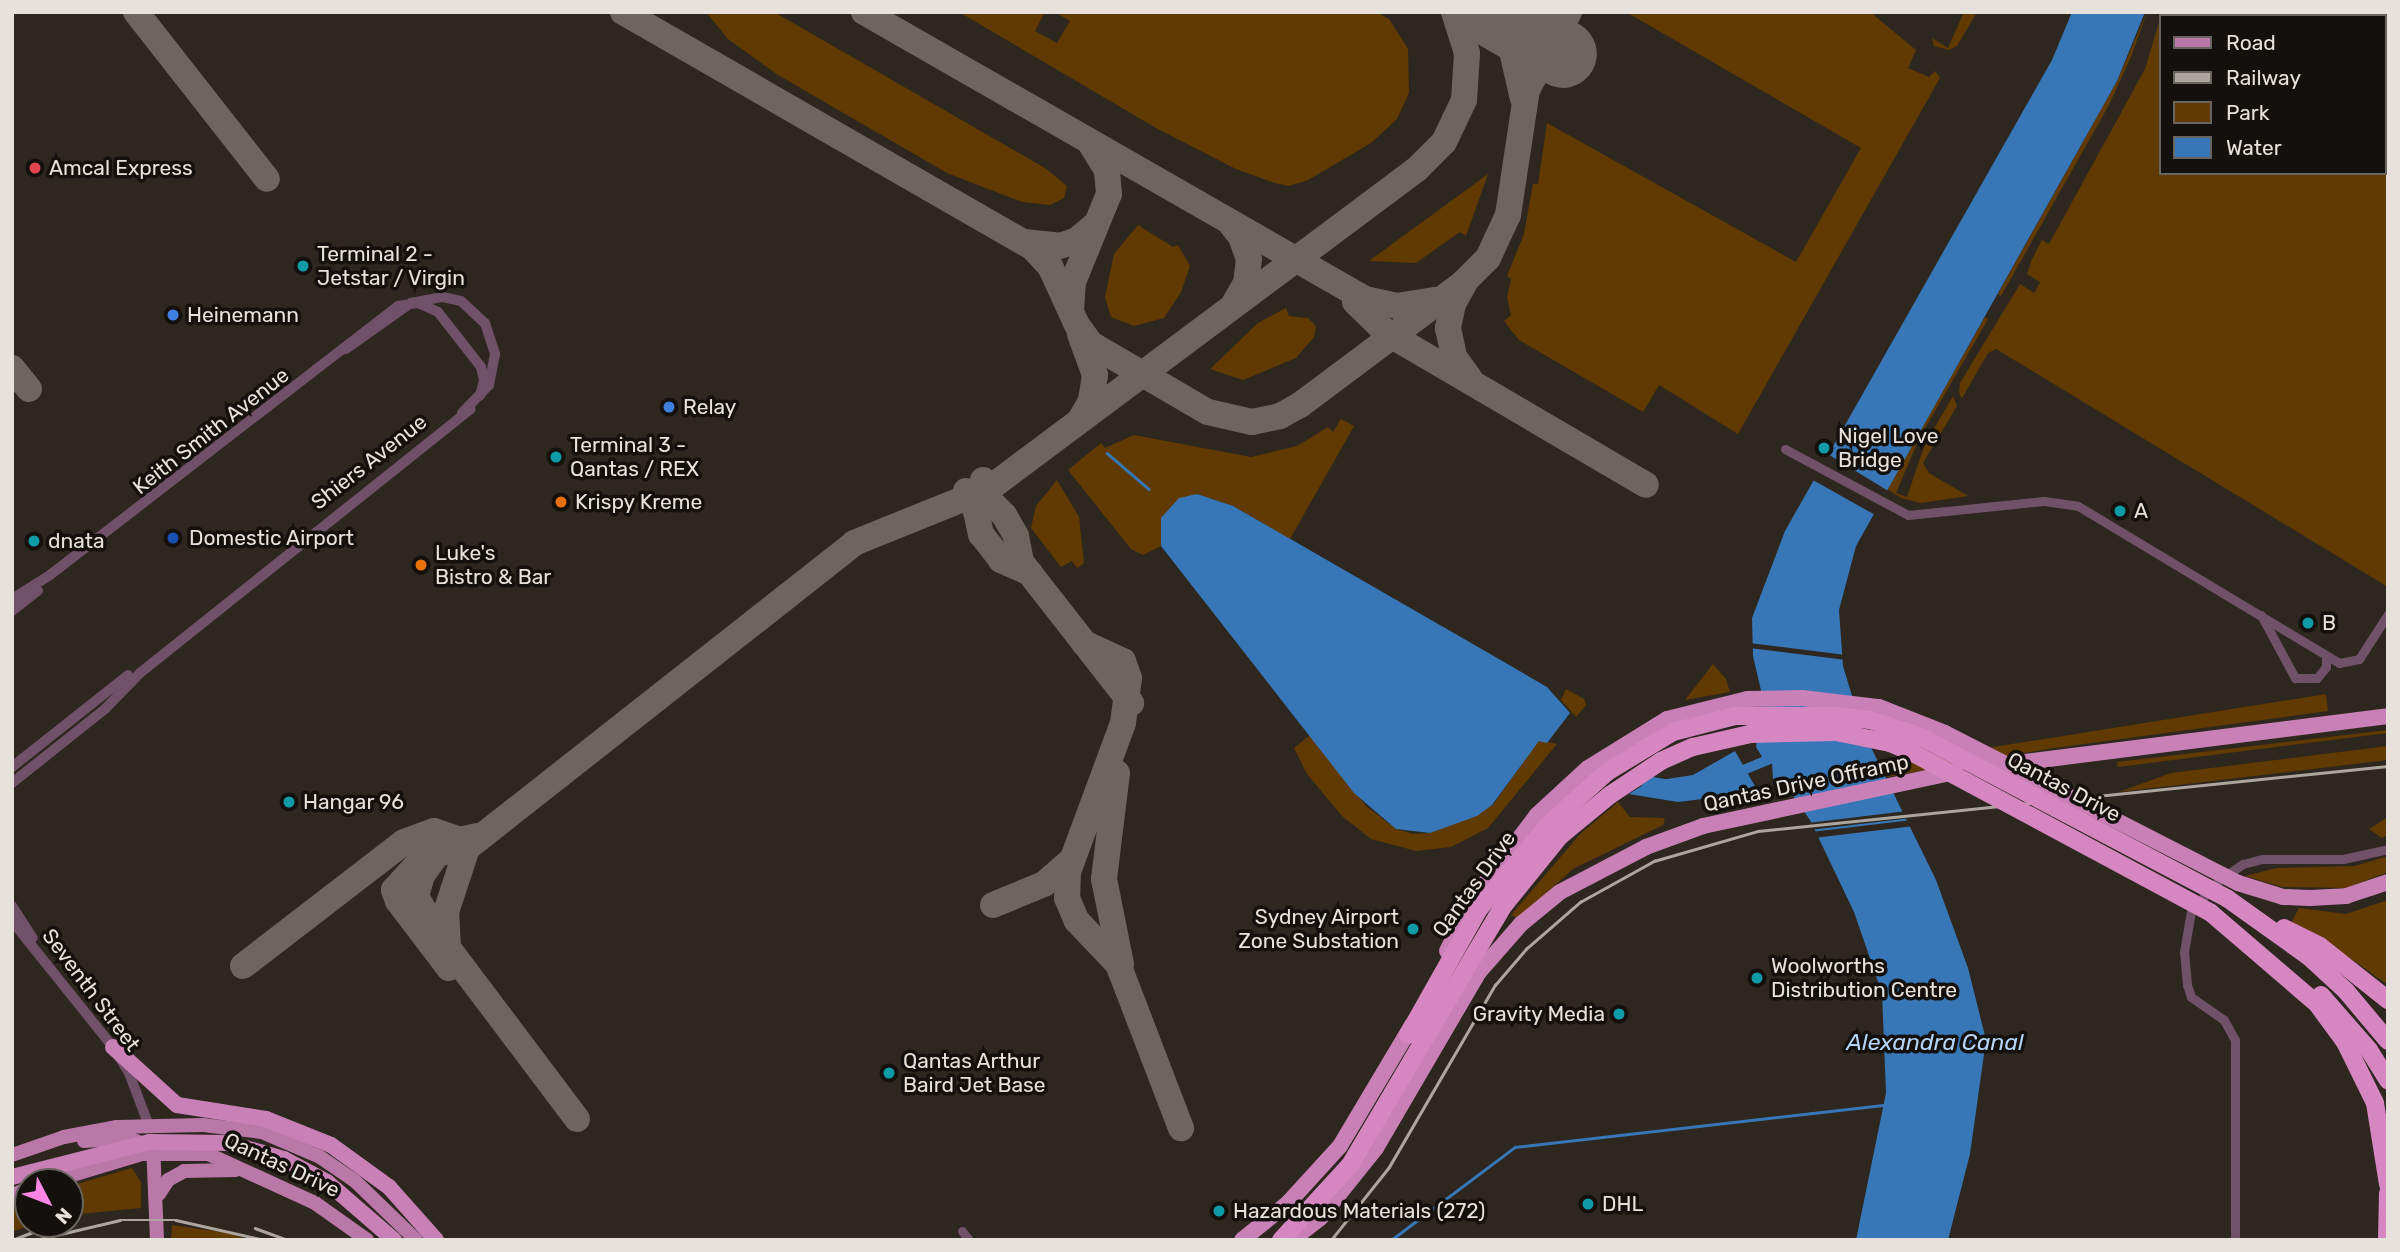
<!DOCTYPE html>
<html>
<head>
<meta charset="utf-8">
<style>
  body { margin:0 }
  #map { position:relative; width:2400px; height:1252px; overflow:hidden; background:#2e271f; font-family:Rubik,sans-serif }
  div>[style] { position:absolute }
  .green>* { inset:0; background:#603a00 }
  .water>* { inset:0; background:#3777b8 }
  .pier>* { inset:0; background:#2e271f }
  .stream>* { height:2.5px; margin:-1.25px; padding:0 1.25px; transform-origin:1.25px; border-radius:1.25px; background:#3777b8 }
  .canal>* { height:10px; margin:-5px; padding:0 5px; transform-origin:5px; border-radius:5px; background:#3777b8 }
  .taxiway>* { height:26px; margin:-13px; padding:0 13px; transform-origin:13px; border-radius:13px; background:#6d665f }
  .runway>* { height:68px; margin:-34px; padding:0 34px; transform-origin:34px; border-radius:34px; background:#6d665f }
  .minor>* { height:9px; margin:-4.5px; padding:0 4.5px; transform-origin:4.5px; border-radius:4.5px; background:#715169 }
  .tertiary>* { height:10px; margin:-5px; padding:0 5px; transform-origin:5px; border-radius:5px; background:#715169 }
  .primary>* { height:14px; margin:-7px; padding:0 7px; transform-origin:7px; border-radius:7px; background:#ba78a9 }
  .trunk>* { height:16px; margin:-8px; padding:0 8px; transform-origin:8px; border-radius:8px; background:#c880b6 }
  .motorway>* { height:18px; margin:-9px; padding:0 9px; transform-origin:9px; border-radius:9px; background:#d687c2 }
  .rail>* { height:2.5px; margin:-1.25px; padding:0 1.25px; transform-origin:1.25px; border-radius:1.25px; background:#aca69f }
  .tertiary-bridge>* { height:10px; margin:-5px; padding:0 5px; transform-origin:5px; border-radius:5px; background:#715169 }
  .trunk-bridge>* { height:16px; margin:-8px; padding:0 8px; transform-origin:8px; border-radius:8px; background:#c880b6 }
  .motorway-bridge>* { height:18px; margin:-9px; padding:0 9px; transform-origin:9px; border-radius:9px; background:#d687c2 }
  .dots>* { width:19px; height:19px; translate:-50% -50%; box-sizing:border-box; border:4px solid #14100d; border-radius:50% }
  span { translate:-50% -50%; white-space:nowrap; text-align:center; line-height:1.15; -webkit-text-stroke:7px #14100d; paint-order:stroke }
  .poi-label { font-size:21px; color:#e6e1db }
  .left { translate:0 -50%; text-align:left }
  .right { translate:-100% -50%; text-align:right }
  .street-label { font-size:21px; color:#e6e1db }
  .water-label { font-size:23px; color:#b5d5f8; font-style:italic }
  .frame { position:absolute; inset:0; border:14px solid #e6e1db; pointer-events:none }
  .legend { position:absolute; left:2159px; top:14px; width:228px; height:161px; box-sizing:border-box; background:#14100d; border:2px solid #68645f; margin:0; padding:9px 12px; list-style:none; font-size:21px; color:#e6e1db }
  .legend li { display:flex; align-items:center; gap:14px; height:35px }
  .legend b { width:35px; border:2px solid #68645f }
  .north { position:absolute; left:14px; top:1168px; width:70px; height:70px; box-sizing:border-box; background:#14100d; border:2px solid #68645f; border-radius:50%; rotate:132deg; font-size:19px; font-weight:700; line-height:28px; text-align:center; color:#e6e1db }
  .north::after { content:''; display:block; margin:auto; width:24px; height:32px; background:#fb86e5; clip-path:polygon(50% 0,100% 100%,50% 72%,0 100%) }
</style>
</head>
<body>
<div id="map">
  <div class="green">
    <i style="clip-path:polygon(706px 12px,774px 12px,1045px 168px,1067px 186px,1064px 198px,1050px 205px,1022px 202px,947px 173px,778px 75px,728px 39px)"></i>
    <i style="clip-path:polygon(959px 12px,1045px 12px,1035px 31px,1057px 43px,1070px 21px,1055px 12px,1376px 12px,1389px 19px,1408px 49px,1409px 93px,1397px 119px,1371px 143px,1308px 180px,1289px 186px,1275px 183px,1236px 169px,1156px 128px)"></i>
    <i style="clip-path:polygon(1626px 12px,1870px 12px,1916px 50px,1908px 68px,1929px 77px,1935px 71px,1940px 78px,1738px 434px,1659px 385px,1643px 412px,1519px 340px,1504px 321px,1511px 315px,1507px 297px,1511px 279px,1507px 276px,1524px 234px,1533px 184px,1538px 184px,1547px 123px,1796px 262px,1861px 148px)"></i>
    <i style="clip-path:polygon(1964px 12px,1977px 12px,1957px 46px,1949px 50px,1934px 46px,1932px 38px,1948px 48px)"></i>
    <i style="clip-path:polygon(2147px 12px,2131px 57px,2109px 105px,2001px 296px,1998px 294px,2117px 81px)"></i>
    <i style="clip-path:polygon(2162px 12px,2321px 12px,2330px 16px,2161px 16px)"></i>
    <i style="clip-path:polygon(2160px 19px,2160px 173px,2384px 173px,2384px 110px,2388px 116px,2388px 587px,1996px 349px,1988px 353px,1962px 398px,1959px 394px,1960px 383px,2020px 284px,2034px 293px,2037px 288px,2040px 282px,2027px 274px,2032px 259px,2042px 240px,2049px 244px,2145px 69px)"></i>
    <i style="clip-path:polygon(1488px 174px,1466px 236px,1460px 232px,1416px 263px,1369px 261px)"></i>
    <i style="clip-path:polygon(1138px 225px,1173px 247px,1178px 245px,1190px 266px,1181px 292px,1164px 318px,1134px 326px,1111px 317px,1105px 297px,1114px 254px)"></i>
    <i style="clip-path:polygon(1286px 308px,1289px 316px,1308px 318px,1316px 326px,1314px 337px,1296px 358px,1243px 380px,1210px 369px,1258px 323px)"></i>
    <i style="clip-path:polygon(1985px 317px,1988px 319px,1919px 439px,1896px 493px,1907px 497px,1925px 444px,1953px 396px,1957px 406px,1923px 463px,1929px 473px,1968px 496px,1921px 503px,1901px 498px,1887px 489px)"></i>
    <i style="clip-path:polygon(1341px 419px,1354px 426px,1290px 539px,1233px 506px,1197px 494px,1161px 518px,1161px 546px,1143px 555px,1131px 549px,1068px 470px,1101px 443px,1105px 448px,1134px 435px,1251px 457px,1297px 446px,1328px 427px,1333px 432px)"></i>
    <i style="clip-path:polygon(1057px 480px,1079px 517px,1084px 563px,1077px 568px,1072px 561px,1061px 567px,1031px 528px,1036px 506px)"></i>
    <i style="clip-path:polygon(1713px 664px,1726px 679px,1730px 692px,1685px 700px)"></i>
    <i style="clip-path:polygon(1566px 689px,1584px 699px,1586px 705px,1576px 717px,1561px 700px)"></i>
    <i style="clip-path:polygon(2326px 694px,2328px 711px,2047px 749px,1887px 777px,1881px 765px)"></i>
    <i style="clip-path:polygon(2388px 730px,2388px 733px,2118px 767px,2117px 762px)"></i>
    <i style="clip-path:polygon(1310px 735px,1366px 806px,1396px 829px,1413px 834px,1430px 833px,1493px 805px,1539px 740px,1557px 744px,1488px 828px,1451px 847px,1416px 851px,1371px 839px,1342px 816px,1307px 774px,1294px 748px)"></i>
    <i style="clip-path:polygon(2388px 746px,2388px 760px,2119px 792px,2171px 773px)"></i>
    <i style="clip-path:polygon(1618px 802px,1630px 817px,1665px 818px,1663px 825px,1573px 869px,1518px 918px,1511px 915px,1580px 834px)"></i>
    <i style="clip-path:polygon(2388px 817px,2388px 835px,2382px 838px,2369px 829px)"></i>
    <i style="clip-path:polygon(2388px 856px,2388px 872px,2346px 888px,2282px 887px,2245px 876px,2277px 868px,2355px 866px)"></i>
    <i style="clip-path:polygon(2388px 900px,2388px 985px,2350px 958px,2289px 927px,2299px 908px,2346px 914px)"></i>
    <i style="clip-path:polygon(132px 1168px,141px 1182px,141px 1208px,70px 1215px,70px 1186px)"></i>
    <i style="clip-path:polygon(28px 1199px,28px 1224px,33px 1224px,12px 1232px,12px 1203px)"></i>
    <i style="clip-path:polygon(172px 1225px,228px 1233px,250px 1240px,171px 1240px)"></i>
  </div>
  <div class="water">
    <i style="clip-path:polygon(2072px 12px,2145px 12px,2117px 81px,1856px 546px,1839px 610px,1843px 666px,1862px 729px,1936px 880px,1968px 968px,1986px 1040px,1970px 1154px,1948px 1240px,1856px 1240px,1886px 1093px,1882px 993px,1854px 912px,1810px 820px,1787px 787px,1773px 779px,1772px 763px,1764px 760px,1756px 747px,1763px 699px,1753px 656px,1752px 618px,1785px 531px,2052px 60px)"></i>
    <i style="clip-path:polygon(1197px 494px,1233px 506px,1485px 651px,1547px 687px,1570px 713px,1547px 743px,1539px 741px,1492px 805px,1477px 816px,1430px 833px,1396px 829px,1354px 793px,1161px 546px,1161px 518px,1179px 498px)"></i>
    <i style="clip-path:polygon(1735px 751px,1756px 788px,1751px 793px,1678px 802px,1629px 794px,1648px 782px,1693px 775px)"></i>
  </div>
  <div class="pier">
    <i style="clip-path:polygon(1826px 453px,1890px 492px,1877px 516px,1811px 479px)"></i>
    <i style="clip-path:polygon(1749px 643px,1846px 655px,1846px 660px,1749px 648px)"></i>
    <i style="clip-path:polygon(1907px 811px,1911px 818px,1810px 830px,1808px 823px)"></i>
    <i style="clip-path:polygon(1912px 820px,1914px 826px,1814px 838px,1811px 832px)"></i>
  </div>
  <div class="stream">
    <i style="left:1107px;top:453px;width:55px;rotate:40.6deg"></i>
    <i style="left:1391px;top:1240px;width:155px;rotate:-36.9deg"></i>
    <i style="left:1515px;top:1147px;width:370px;rotate:-6.5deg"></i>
  </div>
  <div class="canal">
    <i style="left:1734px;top:774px;width:47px;rotate:-22.7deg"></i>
    <i style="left:1635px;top:779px;width:36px;rotate:10deg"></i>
  </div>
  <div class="taxiway">
    <i style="left:136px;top:12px;width:212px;rotate:51.9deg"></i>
    <i style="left:623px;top:12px;width:472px;rotate:29.9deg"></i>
    <i style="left:1032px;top:247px;width:26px;rotate:47deg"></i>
    <i style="left:1050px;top:266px;width:65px;rotate:65.4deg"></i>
    <i style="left:1077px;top:325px;width:24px;rotate:54deg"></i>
    <i style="left:1091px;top:344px;width:135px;rotate:30.2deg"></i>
    <i style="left:1208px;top:412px;width:45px;rotate:12.8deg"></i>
    <i style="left:1252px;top:422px;width:29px;rotate:-12deg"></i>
    <i style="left:1280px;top:416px;width:23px;rotate:-29deg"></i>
    <i style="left:1300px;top:405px;width:204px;rotate:-36.8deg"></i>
    <i style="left:1463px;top:283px;width:35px;rotate:-45deg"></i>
    <i style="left:1488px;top:258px;width:47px;rotate:-65.1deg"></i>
    <i style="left:1508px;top:215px;width:126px;rotate:-81.4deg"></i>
    <i style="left:1527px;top:90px;width:89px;rotate:-61.7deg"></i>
    <i style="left:864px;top:12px;width:577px;rotate:29.81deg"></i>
    <i style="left:1365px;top:299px;width:33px;rotate:12deg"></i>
    <i style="left:1397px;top:306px;width:39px;rotate:-9deg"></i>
    <i style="left:1484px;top:12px;width:44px;rotate:52.4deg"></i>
    <i style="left:1511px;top:47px;width:53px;rotate:77deg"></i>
    <i style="left:1231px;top:224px;width:16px;rotate:52deg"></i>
    <i style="left:1241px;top:237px;width:23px;rotate:70deg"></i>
    <i style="left:1249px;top:259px;width:24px;rotate:97deg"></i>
    <i style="left:1246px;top:283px;width:22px;rotate:120deg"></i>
    <i style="left:1024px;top:242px;width:36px;rotate:6deg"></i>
    <i style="left:1060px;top:246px;width:18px;rotate:-19deg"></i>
    <i style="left:1077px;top:240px;width:25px;rotate:-40deg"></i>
    <i style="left:1464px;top:284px;width:23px;rotate:119deg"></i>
    <i style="left:1453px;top:304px;width:25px;rotate:102deg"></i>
    <i style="left:1448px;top:328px;width:30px;rotate:78deg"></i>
    <i style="left:1454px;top:357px;width:27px;rotate:54deg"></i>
    <i style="left:1355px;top:302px;width:45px;rotate:44.1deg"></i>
    <i style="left:1387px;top:333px;width:300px;rotate:30.4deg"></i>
    <i style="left:1071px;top:310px;width:28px;rotate:-86deg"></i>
    <i style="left:1073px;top:282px;width:95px;rotate:-67.8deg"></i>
    <i style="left:1109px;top:194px;width:24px;rotate:-95deg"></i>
    <i style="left:1107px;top:170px;width:31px;rotate:-122deg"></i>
    <i style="left:1080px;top:334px;width:44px;rotate:69.9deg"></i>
    <i style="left:1095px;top:375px;width:26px;rotate:99deg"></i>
    <i style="left:1091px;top:401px;width:20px;rotate:120deg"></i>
    <i style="left:12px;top:368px;width:27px;rotate:51deg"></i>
    <i style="left:983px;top:480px;width:32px;rotate:103deg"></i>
    <i style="left:976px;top:511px;width:24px;rotate:78deg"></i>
    <i style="left:981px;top:534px;width:33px;rotate:52deg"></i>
    <i style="left:1001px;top:560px;width:32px;rotate:24deg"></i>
    <i style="left:966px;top:491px;width:25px;rotate:21deg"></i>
    <i style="left:989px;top:500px;width:21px;rotate:45deg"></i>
    <i style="left:1004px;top:515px;width:24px;rotate:60deg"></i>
    <i style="left:1016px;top:536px;width:26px;rotate:79deg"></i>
    <i style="left:1021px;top:562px;width:179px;rotate:52deg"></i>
    <i style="left:1084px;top:643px;width:43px;rotate:24.8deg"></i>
    <i style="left:1123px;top:661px;width:18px;rotate:71deg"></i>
    <i style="left:1129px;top:678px;width:45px;rotate:97.6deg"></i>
    <i style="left:1123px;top:723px;width:159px;rotate:110.3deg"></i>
    <i style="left:1068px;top:872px;width:26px;rotate:92deg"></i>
    <i style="left:1067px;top:898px;width:25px;rotate:67deg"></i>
    <i style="left:1077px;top:921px;width:59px;rotate:46.4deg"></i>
    <i style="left:1118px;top:964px;width:176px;rotate:69deg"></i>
    <i style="left:1117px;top:773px;width:107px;rotate:97deg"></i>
    <i style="left:1104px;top:879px;width:87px;rotate:78.7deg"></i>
    <i style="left:993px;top:905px;width:55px;rotate:-22.4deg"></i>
    <i style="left:1044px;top:884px;width:38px;rotate:-41deg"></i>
    <i style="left:432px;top:925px;width:33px;rotate:-119deg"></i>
    <i style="left:416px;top:896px;width:22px;rotate:-74deg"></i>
    <i style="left:422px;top:875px;width:24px;rotate:-54deg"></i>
    <i style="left:243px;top:966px;width:203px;rotate:-37.6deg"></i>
    <i style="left:404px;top:842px;width:32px;rotate:-20deg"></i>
    <i style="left:434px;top:831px;width:28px;rotate:19deg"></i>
    <i style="left:460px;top:840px;width:18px;rotate:-13deg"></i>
    <i style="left:449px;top:968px;width:84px;rotate:-127.3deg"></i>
    <i style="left:398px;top:901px;width:12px;rotate:-110deg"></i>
    <i style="left:394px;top:890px;width:40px;rotate:-48deg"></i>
    <i style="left:421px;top:860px;width:53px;rotate:-18.8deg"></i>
    <i style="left:577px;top:1119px;width:214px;rotate:-127deg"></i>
    <i style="left:448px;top:948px;width:36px;rotate:-93deg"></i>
    <i style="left:446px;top:912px;width:67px;rotate:-71.8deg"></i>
    <i style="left:467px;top:848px;width:493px;rotate:-38.2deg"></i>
    <i style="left:854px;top:543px;width:147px;rotate:-22deg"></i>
    <i style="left:990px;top:488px;width:533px;rotate:-36.76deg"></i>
    <i style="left:1417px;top:169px;width:38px;rotate:-45deg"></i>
    <i style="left:1444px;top:142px;width:47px;rotate:-64.5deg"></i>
    <i style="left:1464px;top:100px;width:47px;rotate:-86.3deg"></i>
    <i style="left:1467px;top:53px;width:43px;rotate:-107.6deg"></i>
  </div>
  <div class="runway">
    <i style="left:1490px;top:12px;width:84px;rotate:29.9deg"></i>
  </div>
  <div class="minor">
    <i style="left:1785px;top:449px;width:140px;rotate:28.2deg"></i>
    <i style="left:1908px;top:515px;width:137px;rotate:-5.9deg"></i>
    <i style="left:2044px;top:501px;width:34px;rotate:8deg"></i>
    <i style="left:2078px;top:506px;width:305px;rotate:31deg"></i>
    <i style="left:2339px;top:663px;width:20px;rotate:-11deg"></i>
    <i style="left:2359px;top:659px;width:54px;rotate:-57.2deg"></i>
    <i style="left:2261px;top:615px;width:72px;rotate:61.6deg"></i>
    <i style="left:2295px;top:678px;width:22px"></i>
    <i style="left:2317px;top:678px;width:14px;rotate:-51deg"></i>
    <i style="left:2326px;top:667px;width:11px;rotate:-90deg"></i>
    <i style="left:962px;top:1231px;width:11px;rotate:52deg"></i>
    <i style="left:2235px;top:1240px;width:200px;rotate:-90deg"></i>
    <i style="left:2235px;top:1040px;width:23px;rotate:-119deg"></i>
    <i style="left:2224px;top:1020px;width:40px;rotate:-145.1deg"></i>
    <i style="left:2191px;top:997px;width:13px;rotate:-108deg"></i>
    <i style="left:2187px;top:985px;width:33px;rotate:-95deg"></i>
    <i style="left:2184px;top:952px;width:42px;rotate:-80.3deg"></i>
    <i style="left:2191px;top:911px;width:42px;rotate:-47.9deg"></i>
    <i style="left:2219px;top:880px;width:29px;rotate:-34deg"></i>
    <i style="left:2243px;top:864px;width:20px;rotate:-15deg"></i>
    <i style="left:2262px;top:859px;width:81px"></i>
    <i style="left:2343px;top:859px;width:46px;rotate:-12.5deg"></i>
  </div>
  <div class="tertiary">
    <i style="left:12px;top:599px;width:45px;rotate:-32.3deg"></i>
    <i style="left:50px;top:575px;width:440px;rotate:-37.7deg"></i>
    <i style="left:398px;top:306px;width:20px;rotate:-9deg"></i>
    <i style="left:418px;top:303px;width:22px;rotate:24deg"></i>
    <i style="left:438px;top:312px;width:70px;rotate:52deg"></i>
    <i style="left:481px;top:367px;width:13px;rotate:77deg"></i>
    <i style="left:484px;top:380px;width:16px;rotate:104deg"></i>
    <i style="left:12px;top:611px;width:33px;rotate:-38deg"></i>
    <i style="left:12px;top:767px;width:148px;rotate:-38.4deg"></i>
    <i style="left:12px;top:783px;width:119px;rotate:-38.5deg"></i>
    <i style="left:105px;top:709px;width:50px;rotate:-45.8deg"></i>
    <i style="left:140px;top:673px;width:423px;rotate:-38.6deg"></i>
    <i style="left:12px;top:906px;width:38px;rotate:57deg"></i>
    <i style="left:12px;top:921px;width:161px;rotate:51.3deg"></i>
    <i style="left:113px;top:1047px;width:31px;rotate:58deg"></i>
    <i style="left:129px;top:1073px;width:57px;rotate:69.3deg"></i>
  </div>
  <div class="primary">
    <i style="left:84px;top:1141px;width:44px;rotate:-3.9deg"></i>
    <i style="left:128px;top:1138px;width:22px;rotate:21deg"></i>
    <i style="left:153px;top:1144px;width:96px;rotate:87.6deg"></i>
    <i style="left:12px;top:1155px;width:55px;rotate:-19.1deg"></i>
    <i style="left:64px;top:1137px;width:54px;rotate:-10.7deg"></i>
    <i style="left:117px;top:1127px;width:86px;rotate:-1.3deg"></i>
    <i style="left:203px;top:1125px;width:59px;rotate:6.8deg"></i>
    <i style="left:262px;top:1132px;width:63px;rotate:23.3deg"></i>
    <i style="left:320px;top:1157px;width:42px;rotate:34.4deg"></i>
    <i style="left:355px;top:1181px;width:85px;rotate:44deg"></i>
    <i style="left:49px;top:1182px;width:97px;rotate:-16.8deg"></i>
    <i style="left:142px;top:1154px;width:66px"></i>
    <i style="left:208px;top:1154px;width:118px;rotate:24.6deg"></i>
    <i style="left:315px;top:1203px;width:64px;rotate:35.4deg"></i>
    <i style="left:159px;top:1194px;width:17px;rotate:-57deg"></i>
    <i style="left:168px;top:1180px;width:18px;rotate:-29deg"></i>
    <i style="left:184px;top:1171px;width:52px;rotate:-1.1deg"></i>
    <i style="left:12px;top:1195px;width:17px;rotate:-21deg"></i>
  </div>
  <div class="trunk">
    <i style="left:2001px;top:765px;width:390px;rotate:-7.2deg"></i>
    <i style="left:2238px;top:883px;width:47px;rotate:17.3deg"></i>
    <i style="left:2283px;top:897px;width:27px;rotate:2deg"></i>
    <i style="left:2310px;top:898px;width:36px;rotate:-3deg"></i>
    <i style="left:2346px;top:896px;width:44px;rotate:-18.4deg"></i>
    <i style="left:1447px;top:951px;width:63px;rotate:-62.6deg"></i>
    <i style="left:1476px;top:895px;width:101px;rotate:-52.7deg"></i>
    <i style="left:1537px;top:815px;width:69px;rotate:-42.7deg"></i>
    <i style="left:1588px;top:768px;width:93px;rotate:-31.8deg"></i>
    <i style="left:113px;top:1047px;width:86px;rotate:42.2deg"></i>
    <i style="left:177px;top:1105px;width:90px;rotate:8.9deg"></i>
    <i style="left:266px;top:1119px;width:70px;rotate:21.8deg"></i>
    <i style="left:331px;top:1145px;width:72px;rotate:35.9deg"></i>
    <i style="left:389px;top:1187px;width:71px;rotate:48.4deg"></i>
    <i style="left:1242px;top:1240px;width:59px;rotate:-38.8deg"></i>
    <i style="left:1288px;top:1203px;width:77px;rotate:-47.6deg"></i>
    <i style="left:1340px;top:1146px;width:141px;rotate:-59.2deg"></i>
    <i style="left:1292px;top:1240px;width:36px;rotate:-38deg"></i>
    <i style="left:1320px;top:1218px;width:90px;rotate:-51.3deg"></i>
    <i style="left:1376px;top:1148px;width:204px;rotate:-59.7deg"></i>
    <i style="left:1479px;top:972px;width:64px;rotate:-48.8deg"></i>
    <i style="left:1521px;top:924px;width:50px;rotate:-39.4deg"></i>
    <i style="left:1560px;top:892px;width:97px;rotate:-27.6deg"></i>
    <i style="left:1646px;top:847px;width:61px;rotate:-20.2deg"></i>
    <i style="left:1703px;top:826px;width:258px;rotate:-12.1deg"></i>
  </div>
  <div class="motorway">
    <i style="left:2228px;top:899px;width:98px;rotate:35.5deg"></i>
    <i style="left:2308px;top:956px;width:52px;rotate:42.6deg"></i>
    <i style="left:2346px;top:991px;width:65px;rotate:50deg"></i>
    <i style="left:2211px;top:913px;width:140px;rotate:40.6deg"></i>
    <i style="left:2317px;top:1004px;width:47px;rotate:53.6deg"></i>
    <i style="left:2345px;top:1042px;width:68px;rotate:63.8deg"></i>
    <i style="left:2375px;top:1103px;width:82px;rotate:80.9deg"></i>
    <i style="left:2284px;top:928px;width:40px;rotate:26.6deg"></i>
    <i style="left:2320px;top:946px;width:87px;rotate:38.5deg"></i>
    <i style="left:2321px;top:995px;width:73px;rotate:48.9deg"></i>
    <i style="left:2369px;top:1050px;width:36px;rotate:58deg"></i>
    <i style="left:1408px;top:1035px;width:145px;rotate:-60.6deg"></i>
    <i style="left:1479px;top:909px;width:109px;rotate:-50.6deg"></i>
    <i style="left:1281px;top:1240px;width:102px;rotate:-47.4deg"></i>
    <i style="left:1350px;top:1165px;width:302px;rotate:-59.4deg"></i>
    <i style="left:1504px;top:905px;width:89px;rotate:-50.9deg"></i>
    <i style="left:2387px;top:1240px;width:47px;rotate:-88.8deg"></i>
  </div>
  <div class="rail">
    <i style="left:255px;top:1228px;width:35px;rotate:20deg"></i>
    <i style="left:12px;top:1240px;width:33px;rotate:-21deg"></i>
    <i style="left:35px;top:1240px;width:87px;rotate:-13.2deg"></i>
    <i style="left:120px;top:1220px;width:56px"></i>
    <i style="left:176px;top:1220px;width:91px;rotate:12.7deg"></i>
    <i style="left:1331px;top:1240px;width:93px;rotate:-51.5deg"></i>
    <i style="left:1389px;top:1167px;width:211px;rotate:-59.8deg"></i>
    <i style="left:1495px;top:985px;width:48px;rotate:-49.3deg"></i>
    <i style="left:1526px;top:949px;width:72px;rotate:-41deg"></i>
    <i style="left:1580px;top:902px;width:85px;rotate:-29deg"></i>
    <i style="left:1654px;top:861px;width:108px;rotate:-16.1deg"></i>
    <i style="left:1758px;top:831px;width:633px;rotate:-5.89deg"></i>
  </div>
  <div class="tertiary-bridge">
    <i style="left:346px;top:349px;width:80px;rotate:-35.3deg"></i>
    <i style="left:411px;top:303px;width:32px;rotate:-11deg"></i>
    <i style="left:442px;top:297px;width:19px;rotate:12deg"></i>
    <i style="left:461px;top:301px;width:33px;rotate:43deg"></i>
    <i style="left:485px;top:323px;width:33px;rotate:72deg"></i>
    <i style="left:495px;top:354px;width:32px;rotate:101deg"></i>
    <i style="left:489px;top:385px;width:39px;rotate:134deg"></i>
  </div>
  <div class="trunk-bridge">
    <i style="left:1667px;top:719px;width:82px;rotate:-14deg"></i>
    <i style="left:1747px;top:699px;width:55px;rotate:-1deg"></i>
    <i style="left:1802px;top:698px;width:78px;rotate:6.7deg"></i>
    <i style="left:1879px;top:707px;width:71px;rotate:21.5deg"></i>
    <i style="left:1945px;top:733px;width:329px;rotate:27.1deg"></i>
    <i style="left:12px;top:1177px;width:141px;rotate:-14.3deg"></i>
    <i style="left:149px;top:1142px;width:79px;rotate:0.7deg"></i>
    <i style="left:228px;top:1143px;width:58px;rotate:15.9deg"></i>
    <i style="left:284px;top:1159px;width:49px;rotate:28.1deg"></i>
    <i style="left:327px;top:1182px;width:89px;rotate:40.9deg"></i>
  </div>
  <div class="motorway-bridge">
    <i style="left:1548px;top:825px;width:79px;rotate:-41.9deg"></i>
    <i style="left:1607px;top:772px;width:77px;rotate:-31.2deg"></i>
    <i style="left:1673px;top:732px;width:64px;rotate:-14.5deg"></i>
    <i style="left:1735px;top:716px;width:102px"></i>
    <i style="left:1837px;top:716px;width:33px;rotate:7deg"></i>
    <i style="left:1870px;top:720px;width:54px;rotate:18.4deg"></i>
    <i style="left:1921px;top:737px;width:347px;rotate:27.8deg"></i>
    <i style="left:1560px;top:836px;width:65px;rotate:-39.4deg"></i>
    <i style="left:1610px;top:795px;width:61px;rotate:-33.7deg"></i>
    <i style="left:1661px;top:761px;width:35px;rotate:-24deg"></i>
    <i style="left:1693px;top:747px;width:58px;rotate:-12.8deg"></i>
    <i style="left:1750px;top:734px;width:86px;rotate:-1.3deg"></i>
    <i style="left:1836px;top:732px;width:55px;rotate:11.5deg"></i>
    <i style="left:1890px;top:743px;width:25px;rotate:23deg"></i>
    <i style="left:1913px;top:753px;width:338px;rotate:28.2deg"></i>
  </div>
  <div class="dots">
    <i style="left:35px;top:168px;background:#e0444e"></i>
    <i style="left:303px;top:266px;background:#0f9aa8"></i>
    <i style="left:173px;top:315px;background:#3f7fe0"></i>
    <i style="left:669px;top:407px;background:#3f7fe0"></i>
    <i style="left:1824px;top:448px;background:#0f9aa8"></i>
    <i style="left:556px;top:457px;background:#0f9aa8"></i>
    <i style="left:561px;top:502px;background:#e8710a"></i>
    <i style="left:2120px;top:511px;background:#0f9aa8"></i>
    <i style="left:173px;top:538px;background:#1a4fb4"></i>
    <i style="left:34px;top:541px;background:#0f9aa8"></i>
    <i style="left:421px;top:565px;background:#e8710a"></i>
    <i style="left:2308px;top:623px;background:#0f9aa8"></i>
    <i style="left:289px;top:802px;background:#0f9aa8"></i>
    <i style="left:1413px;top:929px;background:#0f9aa8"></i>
    <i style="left:1757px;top:978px;background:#0f9aa8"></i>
    <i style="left:1619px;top:1014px;background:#0f9aa8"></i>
    <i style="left:889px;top:1073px;background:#0f9aa8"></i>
    <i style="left:1588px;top:1204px;background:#0f9aa8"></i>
    <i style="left:1219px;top:1211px;background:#0f9aa8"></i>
  </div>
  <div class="poi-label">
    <span class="left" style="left:49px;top:168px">Amcal Express</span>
    <span class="left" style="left:317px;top:266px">Terminal 2 -<br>Jetstar / Virgin</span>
    <span class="left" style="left:187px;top:315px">Heinemann</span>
    <span class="left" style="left:683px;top:407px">Relay</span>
    <span class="left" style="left:1838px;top:448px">Nigel Love<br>Bridge</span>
    <span class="left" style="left:570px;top:457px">Terminal 3 -<br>Qantas / REX</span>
    <span class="left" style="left:575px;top:502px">Krispy Kreme</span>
    <span class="left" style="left:2134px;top:511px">A</span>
    <span class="left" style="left:189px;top:538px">Domestic Airport</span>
    <span class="left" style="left:48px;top:541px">dnata</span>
    <span class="left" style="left:435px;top:565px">Luke's<br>Bistro &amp; Bar</span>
    <span class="left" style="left:2322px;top:623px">B</span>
    <span class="left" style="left:303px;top:802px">Hangar 96</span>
    <span class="right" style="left:1399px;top:929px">Sydney Airport<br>Zone Substation</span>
    <span class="left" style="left:1771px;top:978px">Woolworths<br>Distribution Centre</span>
    <span class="right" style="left:1605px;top:1014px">Gravity Media</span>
    <span class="left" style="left:903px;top:1073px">Qantas Arthur<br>Baird Jet Base</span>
    <span class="left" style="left:1602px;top:1204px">DHL</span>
    <span class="left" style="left:1233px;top:1211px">Hazardous Materials (272)</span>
  </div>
  <div class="street-label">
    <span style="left:211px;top:431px;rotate:-38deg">Keith Smith Avenue</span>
    <span style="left:369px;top:462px;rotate:-38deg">Shiers Avenue</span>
    <span style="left:1806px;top:783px;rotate:-12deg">Qantas Drive Offramp</span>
    <span style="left:2064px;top:787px;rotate:28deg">Qantas Drive</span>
    <span style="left:1474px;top:884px;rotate:-54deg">Qantas Drive</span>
    <span style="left:91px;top:990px;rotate:53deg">Seventh Street</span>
    <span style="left:282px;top:1165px;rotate:25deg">Qantas Drive</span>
  </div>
  <div class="water-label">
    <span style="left:1935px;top:1042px">Alexandra Canal</span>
  </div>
  <div class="frame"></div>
  <ul class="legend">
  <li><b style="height:9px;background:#ba78a9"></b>Road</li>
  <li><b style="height:9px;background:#aca69f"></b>Railway</li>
  <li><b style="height:19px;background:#603a00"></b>Park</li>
  <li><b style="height:19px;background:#3777b8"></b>Water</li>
  </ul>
  <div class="north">N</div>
</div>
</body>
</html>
